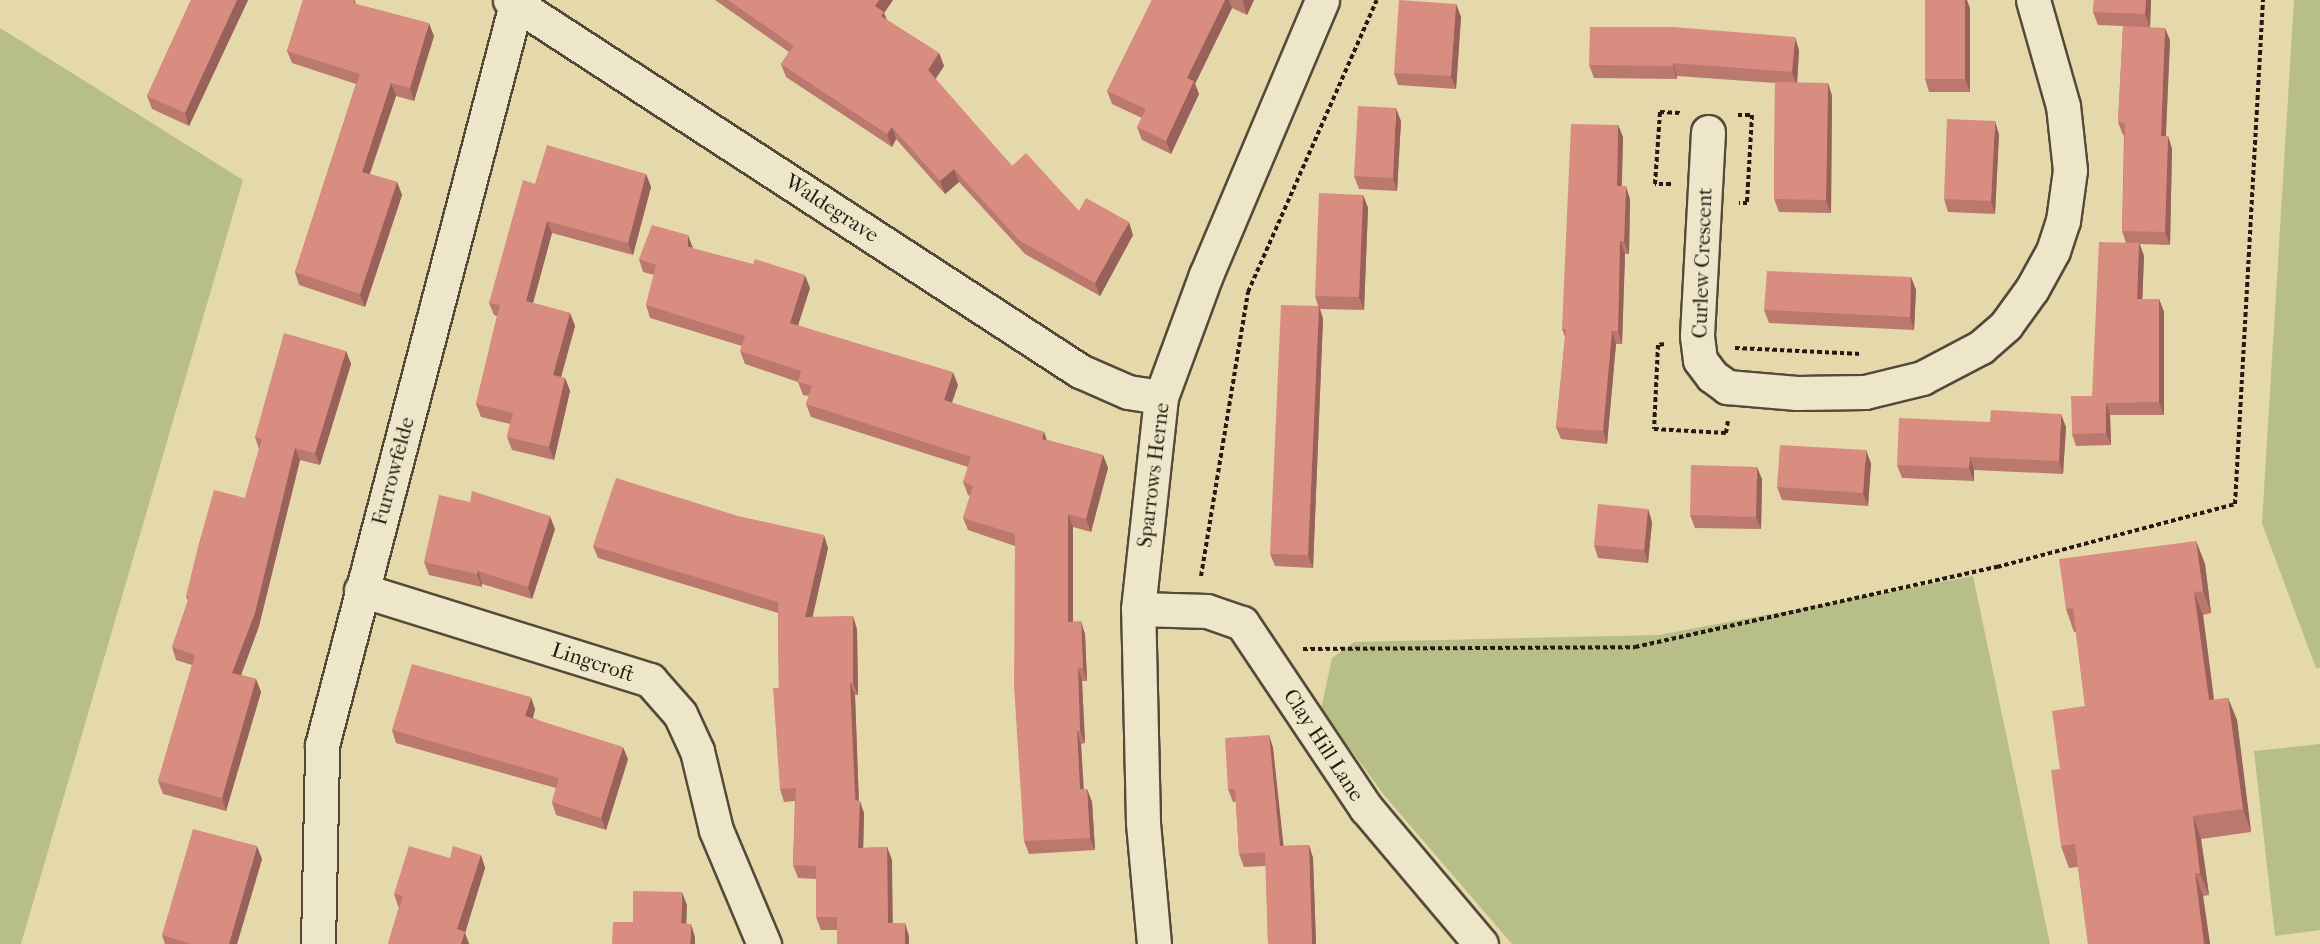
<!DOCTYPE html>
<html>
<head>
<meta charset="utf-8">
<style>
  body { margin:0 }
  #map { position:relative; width:2320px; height:944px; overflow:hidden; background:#e5d9ac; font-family:"IM FELL French Canon",serif }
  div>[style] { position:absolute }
  .green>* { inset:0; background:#b7be88 }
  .path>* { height:4px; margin-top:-2px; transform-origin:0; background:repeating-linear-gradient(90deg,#251a14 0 4.5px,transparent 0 7.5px) }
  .roads { filter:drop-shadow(2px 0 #554a3a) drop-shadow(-2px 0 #554a3a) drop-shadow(0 2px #554a3a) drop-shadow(0 -2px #554a3a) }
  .minor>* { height:33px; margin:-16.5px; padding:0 16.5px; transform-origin:16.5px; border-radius:16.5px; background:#eee6c9 }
  .wall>* { inset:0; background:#bb786e }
  .shaded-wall>* { inset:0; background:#98625a }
  .building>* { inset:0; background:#d98c80 }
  span { translate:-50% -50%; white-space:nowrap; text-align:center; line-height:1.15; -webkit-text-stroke:4.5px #eee6c9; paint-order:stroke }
  .street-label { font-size:21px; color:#251a14 }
</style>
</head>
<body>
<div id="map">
  <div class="green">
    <i style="clip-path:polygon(2294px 0,2320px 0,2320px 668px,2316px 668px,2262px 523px)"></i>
    <i style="clip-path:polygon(0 28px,243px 180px,21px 944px,0 944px)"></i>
    <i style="clip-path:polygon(1973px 576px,2050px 944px,1512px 944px,1384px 795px,1321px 709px,1332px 658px,1354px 642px,1659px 635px)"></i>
    <i style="clip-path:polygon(2320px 744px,2320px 930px,2275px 936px,2254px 751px)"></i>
  </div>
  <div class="path">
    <i style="left:1738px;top:115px;width:14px"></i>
    <i style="left:1752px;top:115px;width:88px;rotate:93.3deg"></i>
    <i style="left:1747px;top:203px;width:8px;rotate:180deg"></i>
    <i style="left:1671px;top:184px;width:16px;rotate:180deg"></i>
    <i style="left:1655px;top:184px;width:72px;rotate:-86deg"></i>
    <i style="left:1660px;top:112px;width:20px;rotate:3deg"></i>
    <i style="left:1664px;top:344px;width:6px;rotate:171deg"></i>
    <i style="left:1658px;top:345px;width:84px;rotate:92.7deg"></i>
    <i style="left:1654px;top:429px;width:72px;rotate:3.2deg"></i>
    <i style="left:1726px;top:433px;width:12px;rotate:-81deg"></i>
    <i style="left:1735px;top:348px;width:127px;rotate:2.7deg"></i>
    <i style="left:1201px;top:576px;width:288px;rotate:-80.6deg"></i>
    <i style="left:1248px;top:292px;width:319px;rotate:-66.2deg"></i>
    <i style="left:1303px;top:649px;width:332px;rotate:-0.3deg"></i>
    <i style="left:1635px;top:647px;width:371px;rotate:-12.5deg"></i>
    <i style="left:1997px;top:567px;width:246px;rotate:-14.8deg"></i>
    <i style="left:2235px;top:504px;width:505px;rotate:-86.82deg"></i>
  </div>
  <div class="roads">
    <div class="minor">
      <i style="left:510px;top:0;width:680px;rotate:33.06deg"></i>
      <i style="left:1080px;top:371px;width:52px;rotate:23.6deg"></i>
      <i style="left:1128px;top:392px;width:33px;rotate:9deg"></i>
      <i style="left:1708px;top:132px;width:204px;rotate:93.1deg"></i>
      <i style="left:1697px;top:336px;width:24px;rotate:83deg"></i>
      <i style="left:1700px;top:360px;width:20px;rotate:53deg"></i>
      <i style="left:1712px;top:376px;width:19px;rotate:36deg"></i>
      <i style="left:1727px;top:387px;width:70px;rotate:4.9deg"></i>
      <i style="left:1797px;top:393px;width:68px;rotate:-0.8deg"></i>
      <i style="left:1865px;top:392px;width:59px;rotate:-13.8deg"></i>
      <i style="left:1922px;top:378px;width:67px;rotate:-27.7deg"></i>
      <i style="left:1981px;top:347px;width:33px;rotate:-41deg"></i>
      <i style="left:2006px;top:325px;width:44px;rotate:-54.2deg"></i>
      <i style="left:2032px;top:289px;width:43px;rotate:-61.1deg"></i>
      <i style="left:2053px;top:251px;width:32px;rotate:-72deg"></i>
      <i style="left:2063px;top:221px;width:51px;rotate:-82.2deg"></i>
      <i style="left:2070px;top:170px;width:64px;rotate:-96.2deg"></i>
      <i style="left:2063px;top:106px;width:110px;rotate:-105.8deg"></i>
      <i style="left:361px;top:590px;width:303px;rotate:17.3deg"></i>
      <i style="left:650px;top:680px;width:45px;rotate:48.6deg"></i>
      <i style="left:680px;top:714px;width:41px;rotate:65.3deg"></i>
      <i style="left:697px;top:751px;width:81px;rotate:76.5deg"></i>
      <i style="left:716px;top:830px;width:124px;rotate:67.2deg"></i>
      <i style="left:1138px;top:609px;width:69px;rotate:1.7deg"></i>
      <i style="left:1207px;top:611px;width:37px;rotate:19deg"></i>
      <i style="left:1242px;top:623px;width:223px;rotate:56.2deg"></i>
      <i style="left:1366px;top:808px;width:178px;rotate:49.8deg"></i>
      <i style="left:318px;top:944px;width:199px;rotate:-88.8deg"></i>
      <i style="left:322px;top:745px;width:766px;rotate:-75.33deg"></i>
      <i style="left:1154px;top:944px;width:122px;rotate:-95.2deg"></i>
      <i style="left:1143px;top:822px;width:213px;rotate:-91.3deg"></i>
      <i style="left:1138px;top:609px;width:213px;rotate:-83.8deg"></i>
      <i style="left:1161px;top:397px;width:130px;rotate:-69.8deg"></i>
      <i style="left:1206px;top:275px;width:298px;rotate:-67.1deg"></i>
    </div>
  </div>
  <div class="wall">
    <i style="clip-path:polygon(191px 0,248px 0,189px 126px,152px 109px,147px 96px)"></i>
    <i style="clip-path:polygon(303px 0,355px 0,356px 4px,434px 36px,414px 101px,396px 96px,370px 174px,397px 182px,402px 195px,365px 307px,299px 285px,295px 272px,356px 84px,292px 63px,287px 51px)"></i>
    <i style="clip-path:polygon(715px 0,893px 0,884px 13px,887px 20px,939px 53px,944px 66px,935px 79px,1012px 166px,1079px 211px,1133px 235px,1100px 296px,1025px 254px,959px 182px,945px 194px,896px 139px,892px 147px,786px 77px,781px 64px,789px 52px)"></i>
    <i style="clip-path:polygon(1152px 0,1254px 0,1247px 15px,1232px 8px,1195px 84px,1199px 94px,1171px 154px,1142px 140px,1137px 127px,1142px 118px,1112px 104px,1107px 91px)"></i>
    <i style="clip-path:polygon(2094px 0,2151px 0,2150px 27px,2170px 40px,2166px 136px,2168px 136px,2172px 149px,2170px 245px,2140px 244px,2144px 256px,2142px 299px,2159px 299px,2164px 312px,2164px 415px,2110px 415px,2111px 445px,2076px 446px,2072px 434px,2092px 396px,2126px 243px,2122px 231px,2124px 135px,2123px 135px,2118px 122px,2123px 26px,2098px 25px,2093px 12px)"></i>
    <i style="clip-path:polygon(1456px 4px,1461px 17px,1456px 89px,1398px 85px,1394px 73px)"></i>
    <i style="clip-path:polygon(1970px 8px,1970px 92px,1929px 92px,1925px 79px)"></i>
    <i style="clip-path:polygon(1799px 50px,1797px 83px,1828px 83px,1832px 96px,1831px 213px,1779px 212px,1774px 199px,1775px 83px,1677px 76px,1677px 79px,1594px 78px,1589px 65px)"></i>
    <i style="clip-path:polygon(1401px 121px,1397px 191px,1359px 189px,1354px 176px)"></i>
    <i style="clip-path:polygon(1618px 125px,1623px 137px,1622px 186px,1630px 199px,1629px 254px,1625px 254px,1622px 344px,1616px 344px,1607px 444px,1561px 439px,1556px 427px,1565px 337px,1562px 329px)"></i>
    <i style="clip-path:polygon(1999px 134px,1995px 214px,1948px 212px,1944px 199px)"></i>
    <i style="clip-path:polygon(646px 174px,651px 187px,633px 255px,552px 233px,533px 303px,570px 313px,575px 326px,561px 377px,565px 378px,570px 391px,554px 460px,512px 450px,507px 437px,510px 424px,481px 417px,476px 404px,497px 316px,494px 315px,489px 303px,535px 184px)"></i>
    <i style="clip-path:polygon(1363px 195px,1368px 208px,1364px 310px,1320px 309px,1323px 319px,1313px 568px,1275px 566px,1270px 554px,1318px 306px,1315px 296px)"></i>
    <i style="clip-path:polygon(692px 248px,810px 288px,798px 325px,958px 385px,952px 403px,1044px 432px,1047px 440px,1103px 455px,1108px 468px,1091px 532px,1073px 527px,1073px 621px,1085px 634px,1087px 681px,1082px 681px,1085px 743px,1081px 744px,1084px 789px,1087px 789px,1092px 802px,1095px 850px,1029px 854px,1024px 841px,1015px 546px,968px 530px,963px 518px,970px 496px,968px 495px,963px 482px,968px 467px,811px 417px,806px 404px,809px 396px,803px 395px,798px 382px,745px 364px,740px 351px,742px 346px,650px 318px,646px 305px,654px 275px,643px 272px,639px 259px)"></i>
    <i style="clip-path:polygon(1911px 277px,1916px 290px,1914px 330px,1769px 323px,1764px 310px)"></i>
    <i style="clip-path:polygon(346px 351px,351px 364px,320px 465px,300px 460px,259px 626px,241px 675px,256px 679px,261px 692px,226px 811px,163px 794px,158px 781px,192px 665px,176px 660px,172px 647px,188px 601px,186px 596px,245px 498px,259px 449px,255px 437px)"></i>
    <i style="clip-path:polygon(2066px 427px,2063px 474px,1974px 470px,1974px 481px,1902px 478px,1897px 465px)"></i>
    <i style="clip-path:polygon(1871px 463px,1868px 506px,1782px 500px,1777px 487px)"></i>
    <i style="clip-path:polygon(1762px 479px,1761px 529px,1695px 528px,1690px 515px)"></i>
    <i style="clip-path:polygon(1648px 509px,1652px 522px,1648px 563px,1598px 558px,1594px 545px)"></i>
    <i style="clip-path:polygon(555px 529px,532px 599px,482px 584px,482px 587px,429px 575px,424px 562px)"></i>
    <i style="clip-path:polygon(2196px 541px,2205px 564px,2211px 613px,2203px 615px,2214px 700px,2228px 698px,2237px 720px,2251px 832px,2201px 839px,2209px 895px,2203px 896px,2210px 944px,2088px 944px,2078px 867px,2069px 868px,2061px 846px,2060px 769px,2085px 706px,2076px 632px,2074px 632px,2066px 609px)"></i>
    <i style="clip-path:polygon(593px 546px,828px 548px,812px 617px,857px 629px,858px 695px,855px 695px,859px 801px,864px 813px,863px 848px,887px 847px,892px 860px,892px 923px,909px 936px,909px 944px,837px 944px,837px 930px,821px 930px,816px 917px,816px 879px,798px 878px,793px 865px,795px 801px,784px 802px,780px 789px,778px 613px,598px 558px)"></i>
    <i style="clip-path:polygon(535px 709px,533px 718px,628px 759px,606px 830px,556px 815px,552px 802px,556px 788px,396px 743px,392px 730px)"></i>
    <i style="clip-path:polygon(1269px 735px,1273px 748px,1283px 846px,1309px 845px,1313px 858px,1316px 944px,1268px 944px,1266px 866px,1244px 867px,1239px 854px,1236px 802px,1233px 802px,1228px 789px)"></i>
    <i style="clip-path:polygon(481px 855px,485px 868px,465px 933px,469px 944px,388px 944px,399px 907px,398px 906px,394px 894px,450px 858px)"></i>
    <i style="clip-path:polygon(262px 859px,237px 944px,165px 944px,162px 935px)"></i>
  </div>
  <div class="shaded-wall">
    <i style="clip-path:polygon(237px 0,248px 0,189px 126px,185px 113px)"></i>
    <i style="clip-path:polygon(879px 0,893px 0,884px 13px,889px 25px,886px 29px,875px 6px)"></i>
    <i style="clip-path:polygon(1225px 0,1229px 0,1232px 8px,1195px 84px,1199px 94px,1171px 154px,1166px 141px,1187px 78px)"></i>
    <i style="clip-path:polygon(1243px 0,1254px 0,1247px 15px,1243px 2px)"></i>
    <i style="clip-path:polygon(1965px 0,1967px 0,1970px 8px,1970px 92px,1965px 79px)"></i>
    <i style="clip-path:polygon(2146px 0,2151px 0,2150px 27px,2145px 14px)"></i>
    <i style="clip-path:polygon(1456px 4px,1461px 17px,1456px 89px,1451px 76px)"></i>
    <i style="clip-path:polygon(429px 23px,434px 36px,414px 101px,410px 88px)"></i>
    <i style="clip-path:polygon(2165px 28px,2170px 40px,2165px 149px,2161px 136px)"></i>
    <i style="clip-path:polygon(1795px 37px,1799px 50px,1797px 85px,1792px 72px)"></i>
    <i style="clip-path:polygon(939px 53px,944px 66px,933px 83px,928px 70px)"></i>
    <i style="clip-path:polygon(1673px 63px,1677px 76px,1677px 79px,1673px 66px)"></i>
    <i style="clip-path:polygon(391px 83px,396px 96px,366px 184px,362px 172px)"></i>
    <i style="clip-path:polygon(1828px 83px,1832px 96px,1831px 213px,1826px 200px)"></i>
    <i style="clip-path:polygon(1396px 108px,1401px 121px,1397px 191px,1393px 178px)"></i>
    <i style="clip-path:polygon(1995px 121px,1999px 134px,1995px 214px,1991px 201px)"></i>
    <i style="clip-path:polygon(1618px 125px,1623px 137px,1621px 199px,1617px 186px)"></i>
    <i style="clip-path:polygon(892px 127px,896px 139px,892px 147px,887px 134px)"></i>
    <i style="clip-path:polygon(2168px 136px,2172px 149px,2170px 245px,2165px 232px)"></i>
    <i style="clip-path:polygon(954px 169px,959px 182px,945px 194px,940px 181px)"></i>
    <i style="clip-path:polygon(646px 174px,651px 187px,633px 255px,628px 243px)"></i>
    <i style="clip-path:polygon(397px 182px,402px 195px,365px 307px,360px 294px)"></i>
    <i style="clip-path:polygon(1626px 186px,1630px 199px,1629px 254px,1624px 241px)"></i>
    <i style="clip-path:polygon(1363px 195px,1368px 208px,1364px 310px,1359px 297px)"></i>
    <i style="clip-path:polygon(547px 221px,552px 233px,530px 314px,526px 301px)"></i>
    <i style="clip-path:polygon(1129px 222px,1133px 235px,1100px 296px,1095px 283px)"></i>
    <i style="clip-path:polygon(688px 235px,693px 248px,688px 247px)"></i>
    <i style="clip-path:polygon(1620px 241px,1625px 254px,1622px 344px,1618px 331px)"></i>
    <i style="clip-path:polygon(2139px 243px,2144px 256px,2142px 311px,2137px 299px)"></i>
    <i style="clip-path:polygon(805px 275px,810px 288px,795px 335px,790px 323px)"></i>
    <i style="clip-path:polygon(1911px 277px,1916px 290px,1914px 330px,1910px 317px)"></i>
    <i style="clip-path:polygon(2159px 299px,2164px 312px,2164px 415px,2159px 402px)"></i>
    <i style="clip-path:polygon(1319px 306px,1323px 319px,1313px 568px,1308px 555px)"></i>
    <i style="clip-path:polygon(570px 313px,575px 326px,558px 388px,553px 375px)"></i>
    <i style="clip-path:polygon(1612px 331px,1616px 344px,1607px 444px,1603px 431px)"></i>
    <i style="clip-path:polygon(346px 351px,351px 364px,320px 465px,315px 453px)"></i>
    <i style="clip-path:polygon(953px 372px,958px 385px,948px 413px,944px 400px)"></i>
    <i style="clip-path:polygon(565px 378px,570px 391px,554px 460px,549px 447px)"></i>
    <i style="clip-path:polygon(2106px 403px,2110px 415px,2111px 445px,2106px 433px)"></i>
    <i style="clip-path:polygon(2061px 414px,2066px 427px,2063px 474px,2059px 461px)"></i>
    <i style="clip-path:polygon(1044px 432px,1048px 445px,1042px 439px)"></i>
    <i style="clip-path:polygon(295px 448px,300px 460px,259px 626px,237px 686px,232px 673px)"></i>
    <i style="clip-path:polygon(1866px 450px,1871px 463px,1868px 506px,1863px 493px)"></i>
    <i style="clip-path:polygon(1103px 455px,1108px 468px,1091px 532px,1086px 519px)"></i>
    <i style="clip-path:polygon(1970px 457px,1974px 470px,1974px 481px,1969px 468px)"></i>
    <i style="clip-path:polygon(1757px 467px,1762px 479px,1761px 529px,1756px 517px)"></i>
    <i style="clip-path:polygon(1648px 509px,1652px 522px,1648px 563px,1644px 550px)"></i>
    <i style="clip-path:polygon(1068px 514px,1073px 527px,1073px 634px,1068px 622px)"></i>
    <i style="clip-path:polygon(550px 516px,555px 529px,532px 599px,528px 587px)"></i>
    <i style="clip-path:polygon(824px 535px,828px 548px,810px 629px,805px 617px)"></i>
    <i style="clip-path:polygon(2196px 541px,2205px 564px,2211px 613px,2203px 591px)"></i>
    <i style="clip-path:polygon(478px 571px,482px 584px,482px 587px,477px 574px)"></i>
    <i style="clip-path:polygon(2194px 592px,2203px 615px,2217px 723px,2209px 700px)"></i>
    <i style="clip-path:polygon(853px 616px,857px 629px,858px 695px,853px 683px)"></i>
    <i style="clip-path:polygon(1081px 621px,1085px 634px,1087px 681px,1083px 668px)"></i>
    <i style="clip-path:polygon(1078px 668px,1082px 681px,1085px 743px,1080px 731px)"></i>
    <i style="clip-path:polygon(256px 679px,261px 692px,226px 811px,222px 798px)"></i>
    <i style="clip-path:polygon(850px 683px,855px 695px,859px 808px,860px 801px,864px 813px,863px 861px,858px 848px)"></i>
    <i style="clip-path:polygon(531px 697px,535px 709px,530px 729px,525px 716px)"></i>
    <i style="clip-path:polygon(2228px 698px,2237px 720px,2251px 832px,2243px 809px)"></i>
    <i style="clip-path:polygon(1077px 731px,1081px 744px,1084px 802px,1080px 789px)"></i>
    <i style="clip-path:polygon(1269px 735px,1273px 748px,1285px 859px,1280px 846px)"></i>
    <i style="clip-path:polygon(623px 747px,628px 759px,606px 830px,601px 818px)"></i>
    <i style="clip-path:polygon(1087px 789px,1092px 802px,1095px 850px,1090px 838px)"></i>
    <i style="clip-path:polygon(2193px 816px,2201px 839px,2209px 895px,2200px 873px)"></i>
    <i style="clip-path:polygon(1309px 845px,1313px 858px,1316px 944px,1312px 944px)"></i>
    <i style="clip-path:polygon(257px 846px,262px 859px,237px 944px,229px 944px)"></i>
    <i style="clip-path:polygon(887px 847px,892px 860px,893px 936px,888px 923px)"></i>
    <i style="clip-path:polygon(481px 855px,485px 868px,465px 933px,469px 944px,461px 944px,457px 929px)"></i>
    <i style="clip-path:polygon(2195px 873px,2203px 896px,2210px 944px,2204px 944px)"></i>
    <i style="clip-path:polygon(682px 892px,687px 905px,686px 936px,681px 923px)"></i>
    <i style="clip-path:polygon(905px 923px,909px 936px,909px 944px,905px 944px)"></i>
    <i style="clip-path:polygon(691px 924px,695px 937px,695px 944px,690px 944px)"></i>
  </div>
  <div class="building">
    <i style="clip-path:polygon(191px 0,237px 0,185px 113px,147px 96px)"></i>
    <i style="clip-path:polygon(303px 0,354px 0,353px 3px,429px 23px,410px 88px,391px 83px,362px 172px,397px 182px,360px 294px,295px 272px,360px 74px,287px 51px)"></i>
    <i style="clip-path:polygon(728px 0,879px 0,875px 6px,884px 12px,881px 16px,939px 53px,928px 70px,1012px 166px,1026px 153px,1079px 211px,1086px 198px,1129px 222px,1095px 283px,1020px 241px,954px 169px,940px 181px,892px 127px,887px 134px,781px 64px,794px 46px)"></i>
    <i style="clip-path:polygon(1152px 0,1225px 0,1187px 78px,1194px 81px,1166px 141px,1137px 127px,1146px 109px,1107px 91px)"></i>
    <i style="clip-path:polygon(1399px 0,1456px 4px,1451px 76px,1394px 73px)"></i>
    <i style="clip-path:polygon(1925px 0,1965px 0,1965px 79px,1925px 79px)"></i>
    <i style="clip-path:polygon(2094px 0,2146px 0,2145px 14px,2093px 12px)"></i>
    <i style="clip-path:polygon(2123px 26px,2165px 28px,2161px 136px,2168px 136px,2165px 232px,2122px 231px,2125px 123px,2118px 122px)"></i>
    <i style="clip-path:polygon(1590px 27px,1673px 27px,1795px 37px,1792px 72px,1673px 63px,1673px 66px,1589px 65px)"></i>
    <i style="clip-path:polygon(1775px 82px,1828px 83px,1826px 200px,1774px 199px)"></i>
    <i style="clip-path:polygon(1358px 106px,1396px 108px,1393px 178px,1354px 176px)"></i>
    <i style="clip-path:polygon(1947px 119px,1995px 121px,1991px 201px,1944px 199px)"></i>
    <i style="clip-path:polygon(1571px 124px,1618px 125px,1617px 186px,1626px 186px,1624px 241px,1620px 241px,1618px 331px,1612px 331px,1603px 431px,1556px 427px,1566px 329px,1562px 329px)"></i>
    <i style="clip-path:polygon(547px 145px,646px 174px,628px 243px,547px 221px,526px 301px,570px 313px,553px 375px,565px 378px,549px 447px,507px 437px,513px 413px,476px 404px,500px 305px,489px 303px,523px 180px,535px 184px)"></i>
    <i style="clip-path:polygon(1319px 193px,1363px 195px,1359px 297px,1315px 296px)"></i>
    <i style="clip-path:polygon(652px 225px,688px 235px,688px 247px,753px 264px,755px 259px,805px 275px,790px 323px,953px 372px,944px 400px,1044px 432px,1042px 439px,1103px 455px,1086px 519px,1068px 514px,1068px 622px,1081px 621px,1083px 668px,1078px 668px,1080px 731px,1077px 731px,1080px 789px,1087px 789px,1090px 838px,1024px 841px,1014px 686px,1015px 534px,963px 518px,973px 486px,963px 482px,971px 457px,806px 404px,812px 386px,798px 382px,801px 371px,740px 351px,745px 336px,646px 305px,656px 265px,639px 259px)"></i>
    <i style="clip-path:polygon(2099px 242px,2139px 243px,2137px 299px,2159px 299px,2159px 402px,2106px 403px,2106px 433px,2072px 434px,2071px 396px,2092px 396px)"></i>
    <i style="clip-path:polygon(1767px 271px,1911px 277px,1910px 317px,1764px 310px)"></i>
    <i style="clip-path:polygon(1281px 305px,1319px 306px,1308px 555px,1270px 554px)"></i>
    <i style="clip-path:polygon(284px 333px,346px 351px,315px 453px,295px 448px,255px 613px,232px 673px,256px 679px,222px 798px,158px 781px,195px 655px,172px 647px,189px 597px,186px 596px,198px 547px,214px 490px,245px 498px,262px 439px,255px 437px)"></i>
    <i style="clip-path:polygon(1991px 410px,2061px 414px,2059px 461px,1970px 457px,1969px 468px,1897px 465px,1899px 418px,1990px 422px)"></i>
    <i style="clip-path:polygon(1780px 445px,1866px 450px,1863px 493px,1777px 487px)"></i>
    <i style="clip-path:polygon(1691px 465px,1757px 467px,1756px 517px,1690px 515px)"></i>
    <i style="clip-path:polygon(616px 478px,738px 516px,824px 535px,805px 617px,853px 616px,853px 683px,850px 683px,855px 800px,860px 801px,858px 848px,887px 847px,888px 923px,905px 923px,905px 944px,837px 944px,837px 917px,816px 917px,816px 866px,793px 865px,796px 788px,780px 789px,773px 688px,779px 688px,778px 602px,593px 546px)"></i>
    <i style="clip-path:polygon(472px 491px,550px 516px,528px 587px,478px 571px,477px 574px,424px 562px,439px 495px,470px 502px)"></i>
    <i style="clip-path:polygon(1598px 504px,1648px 509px,1644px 550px,1594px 545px)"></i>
    <i style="clip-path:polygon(2196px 541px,2203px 591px,2194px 592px,2209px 700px,2228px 698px,2243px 809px,2193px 816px,2200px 873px,2195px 873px,2204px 944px,2088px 944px,2075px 844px,2061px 846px,2051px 770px,2060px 769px,2052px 711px,2085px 706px,2073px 608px,2066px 609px,2059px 559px)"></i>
    <i style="clip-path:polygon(412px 664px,531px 697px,525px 716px,623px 747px,601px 818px,552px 802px,559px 778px,392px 730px)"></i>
    <i style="clip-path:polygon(1269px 735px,1280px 846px,1309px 845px,1312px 944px,1268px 944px,1265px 852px,1239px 854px,1235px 789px,1228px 789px,1225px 738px)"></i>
    <i style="clip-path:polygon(193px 829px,257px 846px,229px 944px,191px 944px,162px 935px)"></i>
    <i style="clip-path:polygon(409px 846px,450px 858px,453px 846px,481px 855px,457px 929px,465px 932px,461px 944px,388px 944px,403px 896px,394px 894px)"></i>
    <i style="clip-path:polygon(633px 891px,682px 892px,681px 923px,691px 924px,690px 944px,612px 944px,613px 922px,633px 922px)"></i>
  </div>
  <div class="street-label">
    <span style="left:832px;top:208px;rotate:33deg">Waldegrave</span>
    <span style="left:1702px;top:263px;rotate:-88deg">Curlew Crescent</span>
    <span style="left:393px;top:471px;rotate:-75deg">Furrowfelde</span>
    <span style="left:1153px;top:475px;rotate:-83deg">Sparrows Herne</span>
    <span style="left:593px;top:662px;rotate:18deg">Lingcroft</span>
    <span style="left:1324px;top:745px;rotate:57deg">Clay Hill Lane</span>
  </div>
</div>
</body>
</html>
